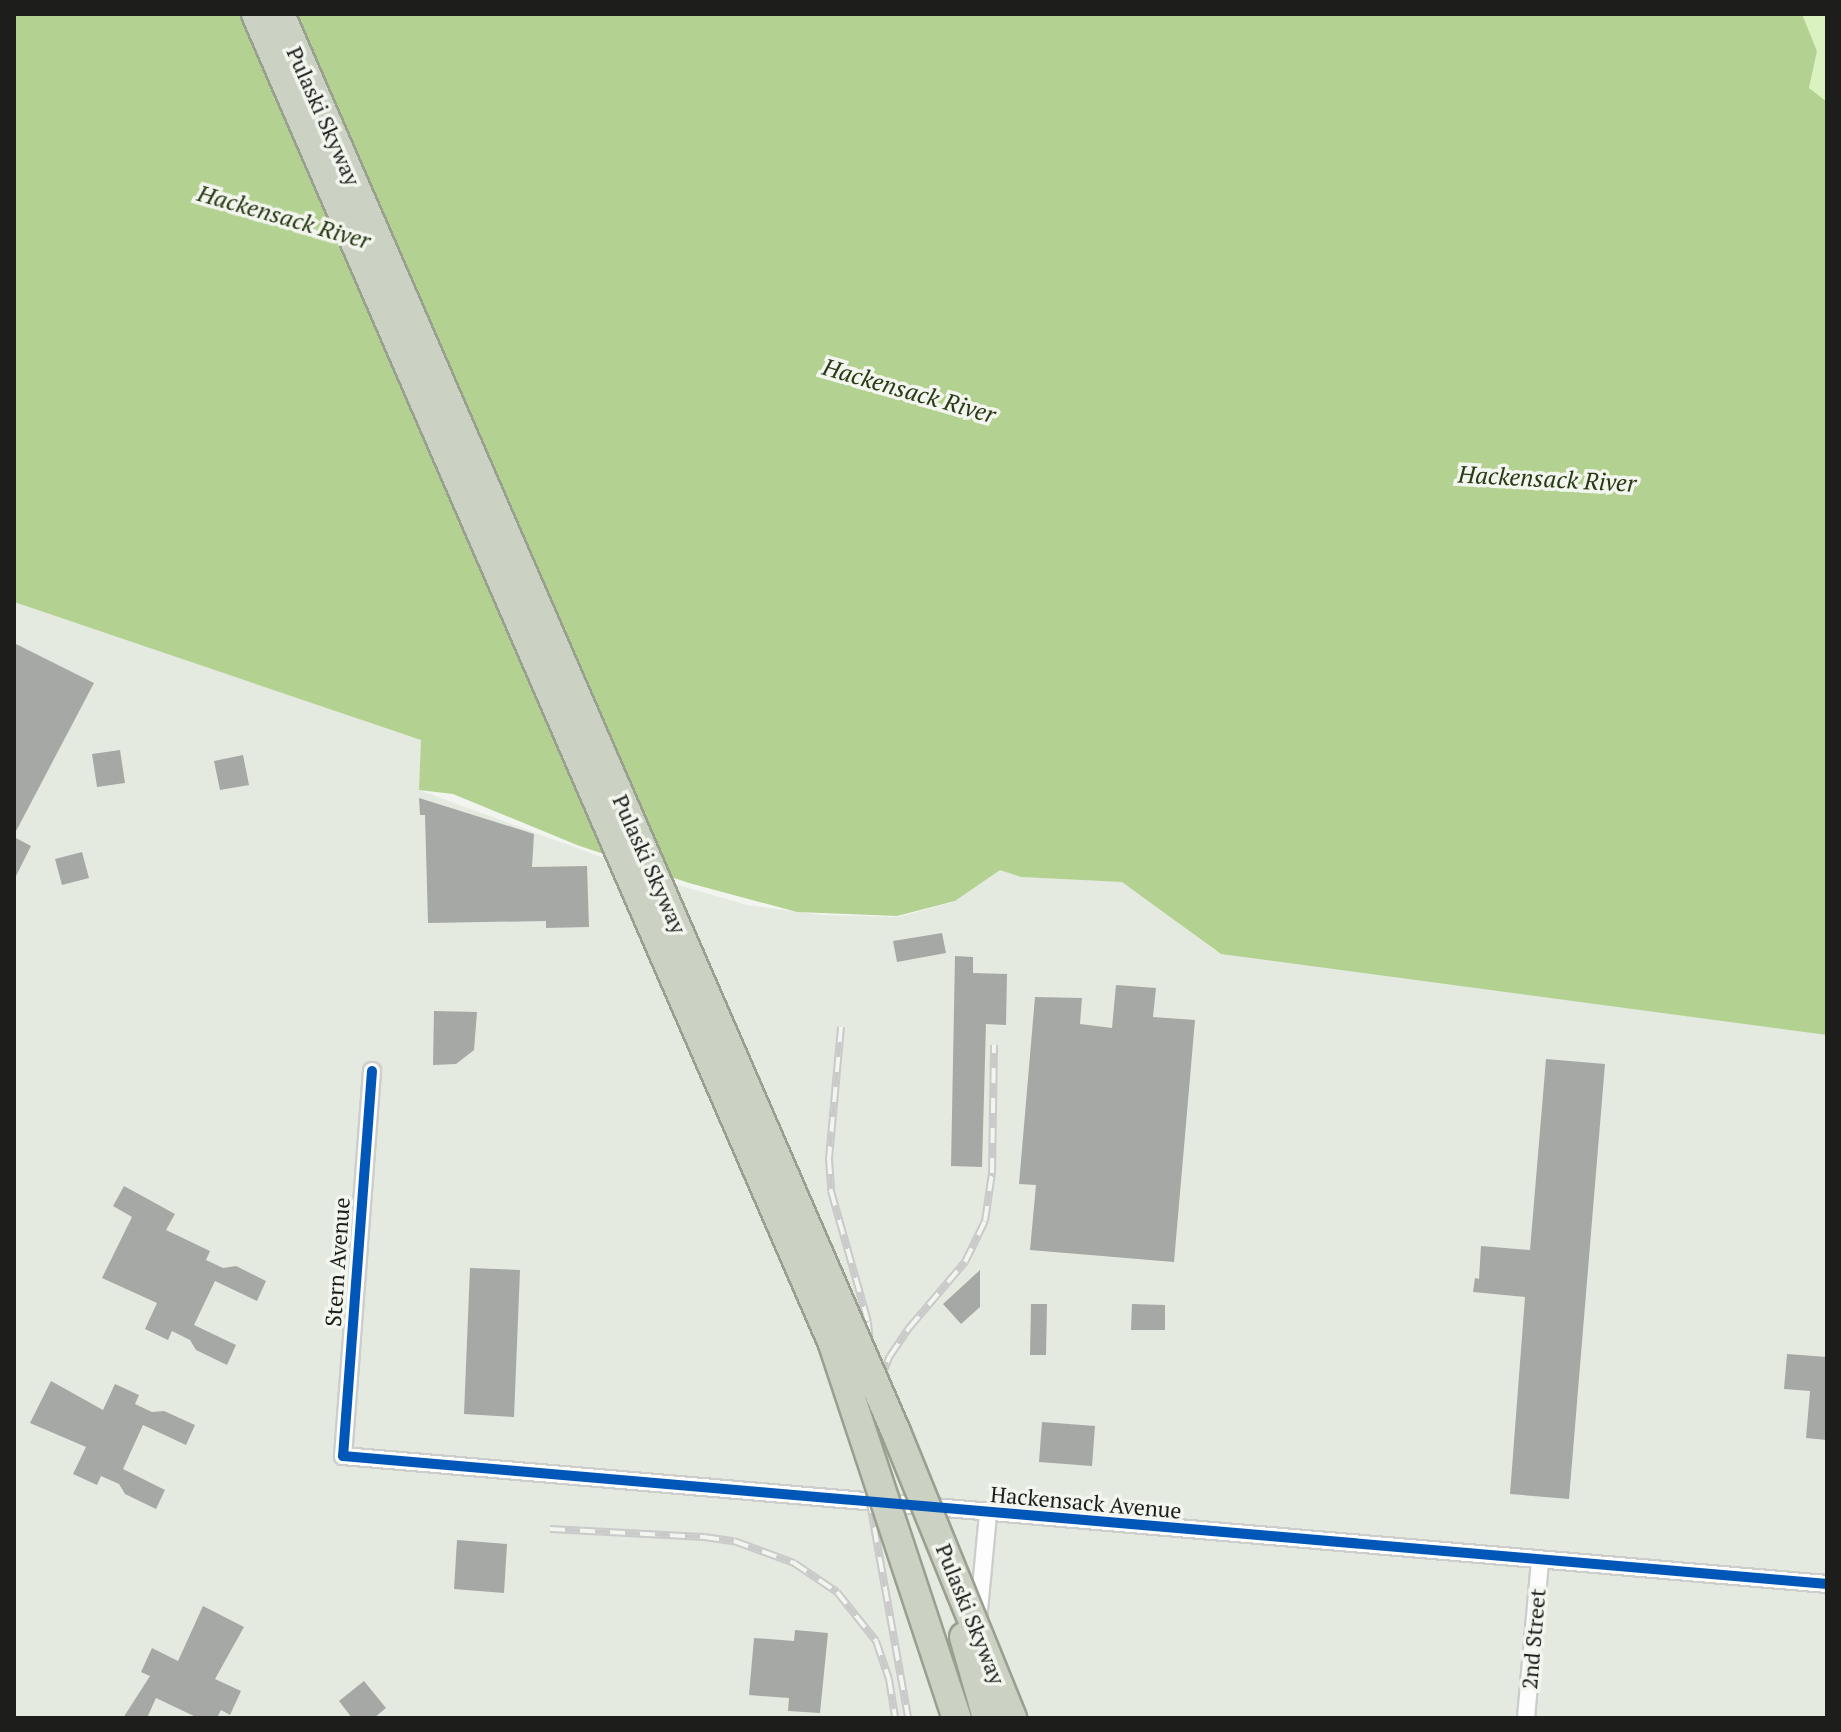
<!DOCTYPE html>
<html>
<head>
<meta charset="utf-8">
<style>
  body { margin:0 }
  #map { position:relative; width:1841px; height:1732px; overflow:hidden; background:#f2f4f0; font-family:"PT Serif",serif }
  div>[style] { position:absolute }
  .built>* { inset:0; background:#e4eae0 }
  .green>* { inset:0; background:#d9f2c0 }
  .water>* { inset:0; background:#b3d292 }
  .building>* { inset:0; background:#a6a8a5 }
  .roads { filter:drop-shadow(2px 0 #cdcecc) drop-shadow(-2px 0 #cdcecc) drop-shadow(0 2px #cdcecc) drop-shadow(0 -2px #cdcecc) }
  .minor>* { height:16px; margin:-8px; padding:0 8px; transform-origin:8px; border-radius:8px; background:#fdfdfd }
  .rail>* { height:8px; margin-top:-4px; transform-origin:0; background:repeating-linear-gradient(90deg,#f2f6ee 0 15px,#c9cac9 0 30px); box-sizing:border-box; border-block:2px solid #c9cac9 }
  .bridges { filter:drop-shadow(2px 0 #99a090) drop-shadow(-2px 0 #99a090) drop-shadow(0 2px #99a090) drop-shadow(0 -2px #99a090) }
  .motorway-bridge>* { height:28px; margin:-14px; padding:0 14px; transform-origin:14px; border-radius:14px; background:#cbd1c3 }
  .cycleway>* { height:10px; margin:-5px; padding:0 5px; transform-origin:5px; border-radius:5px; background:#0057b8 }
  span { translate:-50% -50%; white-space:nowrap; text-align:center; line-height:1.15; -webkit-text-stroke:7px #f2f6ee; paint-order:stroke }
  .street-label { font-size:22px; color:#1d1e1b }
  .water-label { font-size:24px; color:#293a15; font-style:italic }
  .frame { position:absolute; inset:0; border:16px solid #1d1e1b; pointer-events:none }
</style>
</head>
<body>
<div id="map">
  <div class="built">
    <i style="clip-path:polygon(14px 602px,422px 740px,419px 790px,671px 883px,747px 905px,823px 915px,898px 917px,954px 902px,1000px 869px,1021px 877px,1125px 882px,1217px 952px,1827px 1035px,1827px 1718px,14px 1718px)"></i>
  </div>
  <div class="green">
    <i style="clip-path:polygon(1802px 14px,1827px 14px,1827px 105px,1809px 88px,1817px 51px)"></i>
  </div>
  <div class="water">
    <i style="clip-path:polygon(14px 14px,1802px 14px,1817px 51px,1809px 88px,1827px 102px,1827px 1035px,1221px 954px,1122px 882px,1021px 877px,1000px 870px,955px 901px,897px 916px,797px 912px,689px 883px,577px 845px,453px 794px,419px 790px,421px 740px,14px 602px)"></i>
  </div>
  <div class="building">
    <i style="clip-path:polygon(14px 643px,94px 683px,14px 835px)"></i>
    <i style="clip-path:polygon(120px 750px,125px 783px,97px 787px,92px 754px)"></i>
    <i style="clip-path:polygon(243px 755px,249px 785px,220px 790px,214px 761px)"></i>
    <i style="clip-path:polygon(419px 798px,534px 834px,532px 867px,587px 866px,589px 927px,546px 928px,546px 921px,428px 923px,425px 815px,420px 815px)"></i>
    <i style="clip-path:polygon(14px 837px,31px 846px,14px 880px)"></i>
    <i style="clip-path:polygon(82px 852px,89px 878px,62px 885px,55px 859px)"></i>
    <i style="clip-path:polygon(942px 933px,946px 953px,897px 962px,893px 941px)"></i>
    <i style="clip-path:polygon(955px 956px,973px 957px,973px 973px,1007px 974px,1006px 1025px,986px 1024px,982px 1167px,951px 1166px)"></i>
    <i style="clip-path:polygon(1116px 985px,1156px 988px,1153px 1017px,1195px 1020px,1174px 1262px,1030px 1250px,1036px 1185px,1019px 1184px,1035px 997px,1082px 998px,1080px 1024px,1112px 1028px)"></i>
    <i style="clip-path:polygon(434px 1011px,477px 1012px,474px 1050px,456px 1064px,433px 1065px)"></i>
    <i style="clip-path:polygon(1546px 1059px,1605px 1064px,1569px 1499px,1510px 1494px,1525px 1297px,1473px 1292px,1475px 1278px,1479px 1279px,1481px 1246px,1530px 1250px)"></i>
    <i style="clip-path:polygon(124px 1186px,175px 1214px,166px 1230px,210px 1251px,206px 1260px,223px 1268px,236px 1266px,266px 1281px,257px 1301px,215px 1281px,194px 1325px,236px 1345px,227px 1365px,196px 1350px,190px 1340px,172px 1331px,168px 1340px,145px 1329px,157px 1303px,102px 1278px,132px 1217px,113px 1206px)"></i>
    <i style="clip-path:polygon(470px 1268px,520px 1270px,514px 1417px,464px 1414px)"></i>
    <i style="clip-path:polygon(980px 1270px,980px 1307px,961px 1324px,943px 1304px)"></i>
    <i style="clip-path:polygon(1031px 1304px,1047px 1304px,1046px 1355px,1030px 1355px)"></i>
    <i style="clip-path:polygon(1132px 1304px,1165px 1305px,1165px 1330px,1131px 1330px)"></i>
    <i style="clip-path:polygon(1787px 1354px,1827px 1357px,1827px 1440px,1806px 1438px,1810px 1391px,1784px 1389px)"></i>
    <i style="clip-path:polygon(51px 1381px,103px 1410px,115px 1384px,139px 1395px,135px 1404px,152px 1412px,164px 1411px,195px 1425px,186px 1445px,143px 1425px,123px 1469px,165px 1490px,156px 1509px,125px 1494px,119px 1484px,101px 1476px,97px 1485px,73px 1474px,86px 1447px,30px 1423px)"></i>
    <i style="clip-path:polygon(1042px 1422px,1095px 1426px,1092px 1466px,1039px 1462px)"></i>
    <i style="clip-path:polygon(457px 1540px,507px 1544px,504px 1593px,454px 1589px)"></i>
    <i style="clip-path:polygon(203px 1606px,244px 1627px,215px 1679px,241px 1691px,230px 1715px,221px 1710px,217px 1718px,198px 1718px,156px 1698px,147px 1718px,123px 1718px,150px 1676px,141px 1672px,152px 1648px,178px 1661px)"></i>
    <i style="clip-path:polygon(795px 1630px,828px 1633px,820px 1713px,788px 1711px,789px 1698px,749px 1695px,754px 1638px,794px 1641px)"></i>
    <i style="clip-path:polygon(364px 1681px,386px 1708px,374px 1718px,352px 1718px,339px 1701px)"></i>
  </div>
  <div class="roads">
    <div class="minor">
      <i style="left:372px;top:1071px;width:386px;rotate:94.3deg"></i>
      <i style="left:343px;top:1456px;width:1490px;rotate:4.93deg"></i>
      <i style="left:978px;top:1620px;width:106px;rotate:-84.6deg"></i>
      <i style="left:1526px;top:1718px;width:159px;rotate:-84.9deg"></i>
    </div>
  </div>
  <div class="rail">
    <i style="left:841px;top:1027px;width:133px;rotate:95.2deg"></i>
    <i style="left:829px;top:1159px;width:32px;rotate:86deg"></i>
    <i style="left:831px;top:1191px;width:136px;rotate:74.2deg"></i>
    <i style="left:868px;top:1322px;width:36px;rotate:85deg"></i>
    <i style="left:871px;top:1358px;width:140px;rotate:90.8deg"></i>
    <i style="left:869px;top:1498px;width:223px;rotate:79.9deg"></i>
    <i style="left:876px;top:1390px;width:37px;rotate:-68deg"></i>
    <i style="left:890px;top:1356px;width:34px;rotate:-56deg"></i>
    <i style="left:909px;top:1328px;width:87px;rotate:-49.7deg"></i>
    <i style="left:965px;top:1262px;width:46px;rotate:-64deg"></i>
    <i style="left:985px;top:1221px;width:49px;rotate:-81.7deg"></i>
    <i style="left:992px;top:1173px;width:128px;rotate:-89.1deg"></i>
    <i style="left:550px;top:1529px;width:154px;rotate:3deg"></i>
    <i style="left:704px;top:1537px;width:30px;rotate:8deg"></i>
    <i style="left:734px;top:1541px;width:64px;rotate:20.1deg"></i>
    <i style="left:794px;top:1563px;width:52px;rotate:34deg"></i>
    <i style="left:837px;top:1592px;width:63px;rotate:51.5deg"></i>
    <i style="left:876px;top:1641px;width:40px;rotate:71.1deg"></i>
    <i style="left:889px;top:1679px;width:39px;rotate:81deg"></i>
  </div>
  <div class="bridges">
    <div class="motorway-bridge">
      <i style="left:256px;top:14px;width:1447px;rotate:66.54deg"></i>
      <i style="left:832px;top:1341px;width:397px;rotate:71.7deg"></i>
      <i style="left:280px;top:14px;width:1546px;rotate:66.52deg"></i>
      <i style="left:896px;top:1432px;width:309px;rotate:67.9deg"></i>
      <i style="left:964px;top:1637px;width:84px;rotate:74.1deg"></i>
    </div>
  </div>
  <div class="cycleway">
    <i style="left:372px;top:1071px;width:386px;rotate:94.3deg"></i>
    <i style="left:343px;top:1456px;width:1490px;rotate:4.93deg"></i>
  </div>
  <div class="street-label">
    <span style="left:324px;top:116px;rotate:66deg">Pulaski Skyway</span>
    <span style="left:650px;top:864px;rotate:66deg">Pulaski Skyway</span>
    <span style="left:337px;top:1262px;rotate:-86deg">Stern Avenue</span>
    <span style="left:1086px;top:1502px;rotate:5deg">Hackensack Avenue</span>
    <span style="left:971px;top:1614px;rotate:68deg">Pulaski Skyway</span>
    <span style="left:1533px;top:1639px;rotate:-85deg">2nd Street</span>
  </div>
  <div class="water-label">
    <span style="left:284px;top:217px;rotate:16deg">Hackensack River</span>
    <span style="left:909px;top:391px;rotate:16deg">Hackensack River</span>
    <span style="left:1547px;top:479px;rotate:3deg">Hackensack River</span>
  </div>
  <div class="frame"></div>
</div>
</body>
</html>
